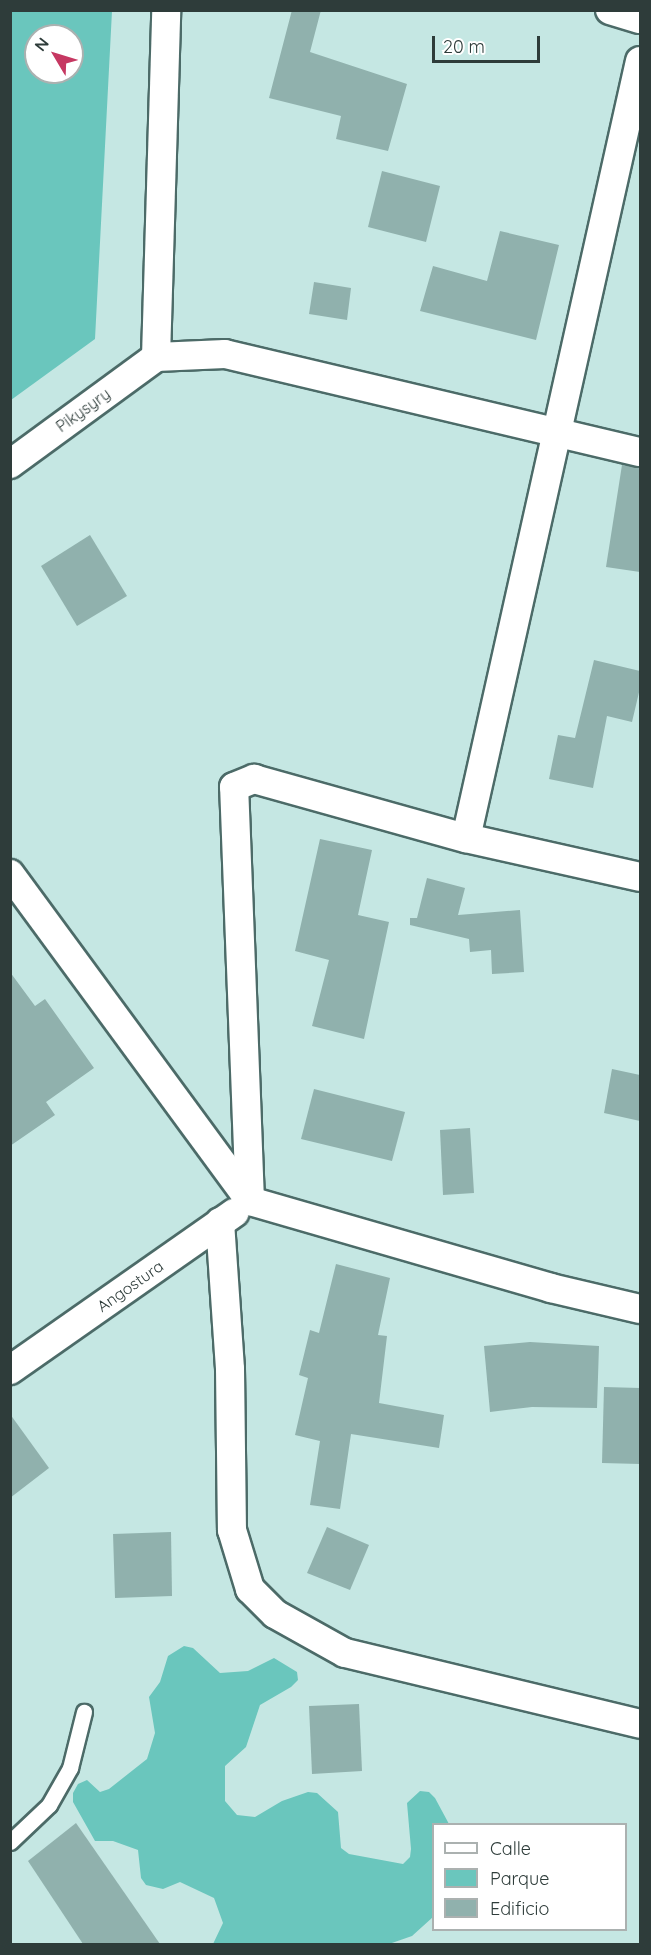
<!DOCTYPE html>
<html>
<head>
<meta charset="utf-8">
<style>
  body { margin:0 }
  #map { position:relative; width:651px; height:1955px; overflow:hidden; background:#c5e7e3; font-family:Quicksand,sans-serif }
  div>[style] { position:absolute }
  .green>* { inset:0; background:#6ac6bd }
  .building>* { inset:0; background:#90b1ad }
  .roads { filter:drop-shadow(2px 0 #4c6b68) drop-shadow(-2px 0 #4c6b68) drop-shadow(0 2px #4c6b68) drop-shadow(0 -2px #4c6b68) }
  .service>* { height:15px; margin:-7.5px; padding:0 7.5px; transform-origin:7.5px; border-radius:7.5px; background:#fff }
  .minor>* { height:28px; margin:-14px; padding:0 14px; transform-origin:14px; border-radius:14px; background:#fff }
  span { translate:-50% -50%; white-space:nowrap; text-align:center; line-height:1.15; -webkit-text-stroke:5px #fff; paint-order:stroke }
  .street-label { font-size:16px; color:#2e3c3a }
  .frame { position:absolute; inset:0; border:12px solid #2e3c3a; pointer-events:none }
  .legend { position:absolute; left:432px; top:1823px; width:195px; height:108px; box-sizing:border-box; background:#fff; border:2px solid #abb1b0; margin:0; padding:8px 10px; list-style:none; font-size:18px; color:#2e3c3a }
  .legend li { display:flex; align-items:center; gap:12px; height:30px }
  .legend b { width:30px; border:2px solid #abb1b0 }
  .north { position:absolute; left:24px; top:24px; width:60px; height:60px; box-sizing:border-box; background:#fff; border:2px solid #abb1b0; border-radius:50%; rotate:308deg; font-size:16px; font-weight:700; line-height:24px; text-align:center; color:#2e3c3a }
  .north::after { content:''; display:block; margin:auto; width:21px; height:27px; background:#c63862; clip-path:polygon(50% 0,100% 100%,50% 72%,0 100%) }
  .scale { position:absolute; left:432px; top:36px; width:108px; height:27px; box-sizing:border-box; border:3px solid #2e3c3a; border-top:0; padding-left:8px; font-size:18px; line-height:21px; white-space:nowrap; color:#2e3c3a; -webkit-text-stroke:4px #fff; paint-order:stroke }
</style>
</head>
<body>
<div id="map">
  <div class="green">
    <i style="clip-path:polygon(evenodd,11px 10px,112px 11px,95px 339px,11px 400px,11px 10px,36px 36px,72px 36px,72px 72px,36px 72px,36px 36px)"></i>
    <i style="clip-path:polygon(184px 1646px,193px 1648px,220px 1673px,248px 1671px,274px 1658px,297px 1672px,298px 1680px,291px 1687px,260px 1705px,246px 1747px,225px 1766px,225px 1801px,237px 1815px,255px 1817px,282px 1801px,308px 1792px,317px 1793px,338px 1812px,341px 1848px,349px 1854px,403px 1864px,410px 1857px,411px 1849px,407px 1803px,420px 1791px,429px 1792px,435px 1798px,449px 1824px,434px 1824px,433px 1917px,412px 1936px,389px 1944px,213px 1944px,223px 1923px,214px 1898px,180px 1882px,163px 1889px,146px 1885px,141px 1878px,138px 1850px,113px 1841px,95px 1841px,73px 1802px,73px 1793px,78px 1784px,87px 1780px,100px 1792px,109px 1789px,147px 1759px,155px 1733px,149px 1697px,160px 1682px,168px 1656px)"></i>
  </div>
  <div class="building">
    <i style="clip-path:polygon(292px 10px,321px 10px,310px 52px,407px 84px,388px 151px,336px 139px,341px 116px,269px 98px)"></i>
    <i style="clip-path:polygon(382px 171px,440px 186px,426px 242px,368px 227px)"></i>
    <i style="clip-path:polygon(500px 231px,559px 245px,536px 340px,420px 311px,433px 266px,487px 281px)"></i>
    <i style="clip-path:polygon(314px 282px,351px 288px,347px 320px,309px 314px)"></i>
    <i style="clip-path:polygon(622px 465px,640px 468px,640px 572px,606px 567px)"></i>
    <i style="clip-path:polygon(90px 535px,127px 596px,77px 626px,41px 566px)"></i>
    <i style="clip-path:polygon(594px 660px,640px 671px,640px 688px,632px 722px,607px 716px,593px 788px,549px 779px,558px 735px,575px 738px)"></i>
    <i style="clip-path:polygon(320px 839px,372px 850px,358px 915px,389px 922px,364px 1039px,312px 1026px,329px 960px,295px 951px)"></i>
    <i style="clip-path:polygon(427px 878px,465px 888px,458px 915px,520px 910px,524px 972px,492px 974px,491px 950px,470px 952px,469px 939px,410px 925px,410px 918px,417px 918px)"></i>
    <i style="clip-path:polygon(10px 972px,35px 1006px,45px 999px,94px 1068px,46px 1102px,55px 1115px,10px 1146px)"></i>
    <i style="clip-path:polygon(612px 1069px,640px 1075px,640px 1121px,604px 1113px)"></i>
    <i style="clip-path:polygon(314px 1089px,405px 1112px,392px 1161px,301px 1139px)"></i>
    <i style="clip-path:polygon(470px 1128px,474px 1193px,443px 1195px,440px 1130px)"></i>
    <i style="clip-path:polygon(336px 1264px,390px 1278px,378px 1335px,387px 1336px,379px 1403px,444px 1415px,439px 1448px,351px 1434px,340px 1509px,310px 1505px,320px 1441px,295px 1435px,308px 1378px,299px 1375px,310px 1330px,319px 1333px)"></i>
    <i style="clip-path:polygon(530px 1342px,599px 1346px,597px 1408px,532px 1407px,490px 1412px,484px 1346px)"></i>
    <i style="clip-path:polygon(604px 1387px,640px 1388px,640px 1464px,602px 1463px)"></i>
    <i style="clip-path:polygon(10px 1414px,49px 1468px,10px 1498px)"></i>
    <i style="clip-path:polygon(327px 1527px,369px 1545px,350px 1590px,307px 1573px)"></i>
    <i style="clip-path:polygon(171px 1532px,172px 1596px,115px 1598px,113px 1534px)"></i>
    <i style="clip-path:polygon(359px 1704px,362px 1771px,312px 1774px,309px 1706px)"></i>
    <i style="clip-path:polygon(76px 1823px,160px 1944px,83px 1944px,28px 1861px)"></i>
  </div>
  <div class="roads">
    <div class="service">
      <i style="left:10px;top:1842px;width:54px;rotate:-43.5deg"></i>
      <i style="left:49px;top:1805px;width:43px;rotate:-60.4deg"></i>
      <i style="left:70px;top:1768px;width:58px;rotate:-76deg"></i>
    </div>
    <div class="minor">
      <i style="left:610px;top:10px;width:31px;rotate:17deg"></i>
      <i style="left:640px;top:61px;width:796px;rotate:102.62deg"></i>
      <i style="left:466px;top:838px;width:178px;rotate:12.6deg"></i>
      <i style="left:156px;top:357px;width:69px;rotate:-2.5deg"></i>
      <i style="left:225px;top:354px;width:426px;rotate:13.3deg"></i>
      <i style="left:156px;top:357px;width:347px;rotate:-88.3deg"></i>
      <i style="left:10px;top:464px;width:181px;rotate:-36.2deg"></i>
      <i style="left:10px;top:874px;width:406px;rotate:53.7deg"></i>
      <i style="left:250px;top:1201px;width:313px;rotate:16.1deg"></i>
      <i style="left:551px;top:1288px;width:91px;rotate:13.3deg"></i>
      <i style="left:250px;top:1201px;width:414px;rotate:-92.2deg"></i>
      <i style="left:234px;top:787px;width:22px;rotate:-22deg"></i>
      <i style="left:254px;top:779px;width:220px;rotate:15.6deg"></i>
      <i style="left:220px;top:1222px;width:147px;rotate:86.1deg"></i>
      <i style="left:230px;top:1369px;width:161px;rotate:89.3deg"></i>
      <i style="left:232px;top:1530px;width:62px;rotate:73deg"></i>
      <i style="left:250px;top:1589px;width:35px;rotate:45deg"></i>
      <i style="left:275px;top:1614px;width:80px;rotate:29.1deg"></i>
      <i style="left:345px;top:1653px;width:303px;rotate:13.5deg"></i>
      <i style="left:10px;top:1370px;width:274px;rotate:-35deg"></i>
    </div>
  </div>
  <div class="street-label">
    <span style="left:83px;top:410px;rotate:-36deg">Pikysyry</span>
    <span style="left:130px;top:1286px;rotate:-35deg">Angostura</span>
  </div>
  <div class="frame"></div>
  <ul class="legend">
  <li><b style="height:8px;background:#fff"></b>Calle</li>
  <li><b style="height:16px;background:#6ac6bd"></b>Parque</li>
  <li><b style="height:16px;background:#90b1ad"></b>Edificio</li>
  </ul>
  <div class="north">N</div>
  <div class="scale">20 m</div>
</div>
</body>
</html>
